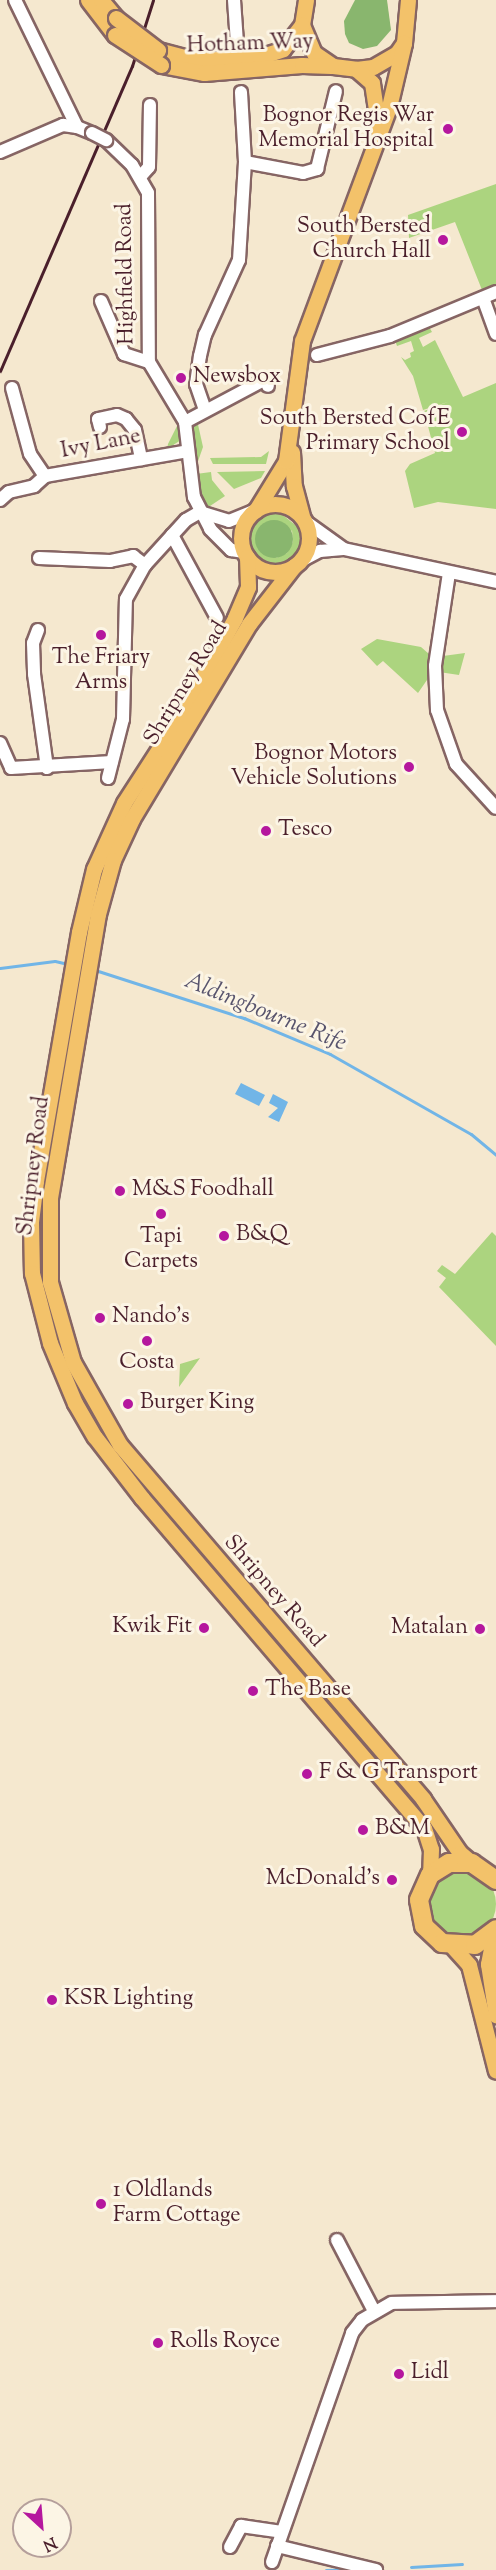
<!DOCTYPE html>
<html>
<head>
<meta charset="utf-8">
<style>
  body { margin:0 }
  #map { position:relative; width:496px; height:2570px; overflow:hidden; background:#f5e8cf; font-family:"Sorts Mill Goudy",serif }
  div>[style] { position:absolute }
  .green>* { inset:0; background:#acd47f }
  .round { border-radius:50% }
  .forest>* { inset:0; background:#89b66e }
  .water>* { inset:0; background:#71b5e7 }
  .stream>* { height:3px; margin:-1.5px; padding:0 1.5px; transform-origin:1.5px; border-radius:1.5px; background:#71b5e7 }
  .roads { filter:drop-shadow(2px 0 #866564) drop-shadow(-2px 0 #866564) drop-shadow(0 2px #866564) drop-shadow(0 -2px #866564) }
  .minor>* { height:12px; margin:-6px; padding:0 6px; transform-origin:6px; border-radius:6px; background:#fff }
  .major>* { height:15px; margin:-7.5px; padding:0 7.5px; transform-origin:7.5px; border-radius:7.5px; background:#f3c26a }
  .major>.ring { margin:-7.5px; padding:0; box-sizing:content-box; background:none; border:15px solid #f3c26a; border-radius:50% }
  .highway>* { height:18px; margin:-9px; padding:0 9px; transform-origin:9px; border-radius:9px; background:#f3c26a }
  .rail>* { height:3px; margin:-1.5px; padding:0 1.5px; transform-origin:1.5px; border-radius:1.5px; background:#4a1f2b }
  .bridges { filter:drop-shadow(2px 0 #866564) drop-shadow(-2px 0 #866564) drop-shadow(0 2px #866564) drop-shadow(0 -2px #866564) }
  .minor-bridge>* { height:12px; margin:-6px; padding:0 6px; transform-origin:6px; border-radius:6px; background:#fff }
  .major-bridge>* { height:15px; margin:-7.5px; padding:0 7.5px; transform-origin:7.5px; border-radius:7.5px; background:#f3c26a }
  .dots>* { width:16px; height:16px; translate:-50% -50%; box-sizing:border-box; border:3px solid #fcf5e5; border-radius:50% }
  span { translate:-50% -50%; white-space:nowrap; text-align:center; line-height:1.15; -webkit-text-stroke:6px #fcf5e5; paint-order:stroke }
  .street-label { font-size:22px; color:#4a1f2b }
  .poi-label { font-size:22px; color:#4a1f2b }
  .right { translate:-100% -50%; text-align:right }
  .left { translate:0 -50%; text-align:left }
  .water-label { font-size:24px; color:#58546d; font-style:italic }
  .north { position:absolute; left:12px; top:2498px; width:60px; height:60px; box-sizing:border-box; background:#fcf5e5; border:2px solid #b59f9b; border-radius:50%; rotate:154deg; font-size:16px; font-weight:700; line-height:24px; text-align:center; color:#4a1f2b }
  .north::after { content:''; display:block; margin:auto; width:21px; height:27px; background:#b5179e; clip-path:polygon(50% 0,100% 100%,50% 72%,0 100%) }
</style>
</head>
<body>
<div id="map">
  <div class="green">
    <i style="clip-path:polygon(496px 184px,496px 286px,482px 290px,455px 222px,409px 238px,408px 215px)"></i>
    <i style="clip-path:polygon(428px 325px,432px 332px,419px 338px,423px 347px,435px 340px,463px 397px,496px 383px,496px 509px,438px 502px,414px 508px,405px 471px,410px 464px,435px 453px,424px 411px,448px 402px,423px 410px,413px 376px,401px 357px,405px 360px,411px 357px,410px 353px,414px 351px,411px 341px,397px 346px,395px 340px)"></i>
    <i style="clip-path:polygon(197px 420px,203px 447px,196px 467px,192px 427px)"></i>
    <i style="clip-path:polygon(179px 422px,181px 440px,167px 449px,168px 444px)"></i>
    <i style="clip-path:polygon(269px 451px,266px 464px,213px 464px,210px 458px,261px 457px)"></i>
    <i style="clip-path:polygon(265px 471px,261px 478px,234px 489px,217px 472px)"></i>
    <i style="clip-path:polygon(211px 472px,212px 480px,225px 496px,207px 508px,201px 500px,196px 474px)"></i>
    <i style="clip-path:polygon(evenodd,279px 512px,299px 528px,301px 545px,291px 560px,274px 565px,257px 559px,248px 535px,262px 515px,279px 512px,292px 530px,293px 542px,287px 553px,276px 558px,292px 530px)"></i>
    <i style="clip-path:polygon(377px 639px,421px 647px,429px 654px,427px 680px,418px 693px,383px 661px,377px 666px,361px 649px)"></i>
    <i style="clip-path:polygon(465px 653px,459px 675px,439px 672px,443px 656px)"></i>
    <i style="clip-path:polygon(492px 1232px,496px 1236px,496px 1346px,439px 1287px,446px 1278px,437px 1271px,442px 1265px,455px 1274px)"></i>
    <i style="clip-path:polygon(200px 1358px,192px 1369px,179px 1387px,180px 1364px)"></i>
    <i class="round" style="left:426px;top:1869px;width:70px;height:70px"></i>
  </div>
  <div class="forest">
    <i style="clip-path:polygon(355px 0,387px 0,391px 30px,377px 46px,363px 49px,349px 43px,345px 34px,344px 21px)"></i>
    <i class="round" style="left:255px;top:520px;width:38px;height:38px"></i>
  </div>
  <div class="water">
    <i style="clip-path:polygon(241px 1083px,265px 1095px,259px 1106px,235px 1094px)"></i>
    <i style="clip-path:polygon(273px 1094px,288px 1102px,279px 1122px,268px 1117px,278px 1108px,269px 1103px)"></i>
  </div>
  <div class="stream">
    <i style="left:0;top:968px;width:55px;rotate:-7.3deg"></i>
    <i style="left:55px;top:961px;width:13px;rotate:13deg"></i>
    <i style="left:95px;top:970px;width:157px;rotate:17.9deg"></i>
    <i style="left:244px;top:1018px;width:93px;rotate:22.7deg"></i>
    <i style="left:330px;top:1054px;width:162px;rotate:29.6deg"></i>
    <i style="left:471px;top:1134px;width:33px;rotate:40deg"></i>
    <i style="left:411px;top:2567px;width:51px;rotate:-3.4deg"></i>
    <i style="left:326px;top:2570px;width:25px;rotate:-2deg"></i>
  </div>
  <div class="roads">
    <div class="minor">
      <i style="left:15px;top:0;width:141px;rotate:64deg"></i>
      <i style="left:77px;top:127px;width:16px;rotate:22deg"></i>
      <i style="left:234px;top:0;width:39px;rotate:86deg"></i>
      <i style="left:106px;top:140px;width:36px;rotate:44deg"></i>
      <i style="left:132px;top:165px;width:32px;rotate:60deg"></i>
      <i style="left:148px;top:193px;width:169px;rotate:89.7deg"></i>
      <i style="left:149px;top:362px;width:70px;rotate:59deg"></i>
      <i style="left:185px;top:422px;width:76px;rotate:83.2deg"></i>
      <i style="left:194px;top:497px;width:36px;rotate:63deg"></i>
      <i style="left:210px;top:529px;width:30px;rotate:45deg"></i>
      <i style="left:231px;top:550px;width:13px;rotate:9deg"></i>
      <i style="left:0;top:152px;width:69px;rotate:-23.2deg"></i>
      <i style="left:63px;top:125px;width:14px;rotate:8deg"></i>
      <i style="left:245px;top:162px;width:59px;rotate:10.7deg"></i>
      <i style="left:303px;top:173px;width:15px;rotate:-16deg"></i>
      <i style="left:317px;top:169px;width:80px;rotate:-76.3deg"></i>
      <i style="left:140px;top:177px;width:13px;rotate:-48deg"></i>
      <i style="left:149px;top:167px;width:62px;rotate:-89.1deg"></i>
      <i style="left:483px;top:298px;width:38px;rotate:70deg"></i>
      <i style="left:101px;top:301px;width:58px;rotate:66.5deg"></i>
      <i style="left:124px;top:354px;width:26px;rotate:18deg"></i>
      <i style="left:317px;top:355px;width:75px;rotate:-14.6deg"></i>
      <i style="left:390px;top:336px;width:115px;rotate:-22.5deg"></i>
      <i style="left:12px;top:388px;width:68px;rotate:74.7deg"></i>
      <i style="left:30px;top:454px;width:27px;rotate:56deg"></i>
      <i style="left:45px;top:476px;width:145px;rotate:-9.9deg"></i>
      <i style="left:205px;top:410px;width:28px;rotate:-109deg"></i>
      <i style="left:196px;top:384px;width:28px;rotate:-82deg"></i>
      <i style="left:200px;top:356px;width:22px;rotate:-77deg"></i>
      <i style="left:205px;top:335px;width:82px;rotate:-65.6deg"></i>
      <i style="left:239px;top:260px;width:98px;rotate:-86.5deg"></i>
      <i style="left:245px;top:162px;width:70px;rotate:-93.3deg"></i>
      <i style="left:185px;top:422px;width:92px;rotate:-28deg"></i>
      <i style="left:266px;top:379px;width:7px;rotate:74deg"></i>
      <i style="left:100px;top:427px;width:8px;rotate:-104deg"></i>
      <i style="left:98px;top:419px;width:19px;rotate:-12deg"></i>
      <i style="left:117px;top:415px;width:10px;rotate:24deg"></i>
      <i style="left:126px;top:419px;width:14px;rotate:51deg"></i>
      <i style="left:135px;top:430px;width:30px;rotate:78deg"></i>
      <i style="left:0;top:500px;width:12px;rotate:-42deg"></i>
      <i style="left:9px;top:492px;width:26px;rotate:-13deg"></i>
      <i style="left:34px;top:486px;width:15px;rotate:-42deg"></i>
      <i style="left:200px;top:512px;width:30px;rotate:17deg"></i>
      <i style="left:229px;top:521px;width:27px;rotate:-22deg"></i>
      <i style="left:305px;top:521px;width:48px;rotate:35.7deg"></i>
      <i style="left:344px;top:549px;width:156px;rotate:12.2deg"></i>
      <i style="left:172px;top:535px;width:94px;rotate:61.5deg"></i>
      <i style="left:39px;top:558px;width:71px;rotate:2.4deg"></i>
      <i style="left:110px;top:561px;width:24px;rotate:-12deg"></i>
      <i style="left:133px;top:556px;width:15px;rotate:37deg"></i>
      <i style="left:299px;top:562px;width:24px;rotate:-28deg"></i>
      <i style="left:320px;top:551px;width:23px;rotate:-5deg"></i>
      <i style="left:449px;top:573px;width:94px;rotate:98.6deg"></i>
      <i style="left:435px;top:666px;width:44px;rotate:87.4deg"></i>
      <i style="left:437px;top:710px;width:57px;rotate:70.6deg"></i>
      <i style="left:456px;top:764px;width:59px;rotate:47.7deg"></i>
      <i style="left:38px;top:630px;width:14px;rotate:111deg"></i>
      <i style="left:33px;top:643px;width:31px;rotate:88deg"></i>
      <i style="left:34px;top:674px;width:95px;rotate:82.1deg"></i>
      <i style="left:0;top:743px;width:27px;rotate:66deg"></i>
      <i style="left:11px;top:768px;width:101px;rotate:-3.4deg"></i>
      <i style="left:108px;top:778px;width:61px;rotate:-75.7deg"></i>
      <i style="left:123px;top:719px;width:120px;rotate:-88.6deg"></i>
      <i style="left:126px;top:599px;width:39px;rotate:-61deg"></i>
      <i style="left:145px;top:565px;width:61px;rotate:-47.7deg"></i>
      <i style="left:186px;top:520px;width:16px;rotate:-30deg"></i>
      <i style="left:337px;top:2240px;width:80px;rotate:62.5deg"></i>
      <i style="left:277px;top:2546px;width:102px;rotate:13.6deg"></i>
      <i style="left:230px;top:2547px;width:24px;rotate:-62deg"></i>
      <i style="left:241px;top:2526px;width:41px;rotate:8.3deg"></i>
      <i style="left:272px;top:2562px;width:243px;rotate:-70.7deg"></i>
      <i style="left:352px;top:2333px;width:16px;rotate:-52deg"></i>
      <i style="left:362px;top:2320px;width:34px;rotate:-30deg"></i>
      <i style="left:392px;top:2303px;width:104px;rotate:-1.1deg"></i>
    </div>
    <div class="major">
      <i style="left:88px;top:0;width:44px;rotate:52.4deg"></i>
      <i style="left:101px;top:0;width:23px;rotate:50deg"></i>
      <i style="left:306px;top:0;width:25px;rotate:99deg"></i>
      <i style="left:302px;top:25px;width:30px;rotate:67deg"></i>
      <i style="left:314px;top:53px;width:23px;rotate:34deg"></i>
      <i style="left:333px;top:66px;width:23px;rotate:7deg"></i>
      <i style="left:356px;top:69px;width:17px;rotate:-7deg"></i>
      <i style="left:373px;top:67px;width:28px;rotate:-30deg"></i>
      <i style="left:397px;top:53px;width:12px;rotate:-55deg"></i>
      <i style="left:404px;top:43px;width:43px;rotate:-84.7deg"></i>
      <i style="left:158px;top:50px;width:38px;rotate:15deg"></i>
      <i style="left:195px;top:60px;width:64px;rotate:-2.7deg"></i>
      <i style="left:259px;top:57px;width:25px;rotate:-18deg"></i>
      <i style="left:283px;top:49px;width:31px;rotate:-52deg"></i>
      <i style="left:161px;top:65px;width:44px;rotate:10.5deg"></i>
      <i style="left:204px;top:73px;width:98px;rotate:-4.7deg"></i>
      <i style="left:302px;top:65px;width:29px;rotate:2deg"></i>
      <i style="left:356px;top:69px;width:21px;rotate:41deg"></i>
      <i style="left:372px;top:83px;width:48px;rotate:81.5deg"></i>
      <i style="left:292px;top:452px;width:34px;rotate:87deg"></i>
      <i style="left:294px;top:486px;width:31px;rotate:75deg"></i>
      <i class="ring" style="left:241px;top:504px;width:53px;height:53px"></i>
      <i style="left:256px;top:510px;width:57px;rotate:-58.5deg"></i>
      <i style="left:286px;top:461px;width:121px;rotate:-82.4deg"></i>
      <i style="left:302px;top:341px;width:250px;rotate:-69.6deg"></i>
      <i style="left:389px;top:107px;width:66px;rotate:-76.8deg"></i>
      <i style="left:247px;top:557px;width:30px;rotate:88deg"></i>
      <i style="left:248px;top:587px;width:34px;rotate:113deg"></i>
      <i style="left:235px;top:618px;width:102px;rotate:118.8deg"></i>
      <i style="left:186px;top:707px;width:114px;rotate:122.9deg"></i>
      <i style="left:124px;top:803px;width:72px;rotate:114.4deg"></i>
      <i style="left:94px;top:869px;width:65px;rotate:103.4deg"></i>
      <i style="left:79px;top:932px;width:253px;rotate:99.8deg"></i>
      <i style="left:36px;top:1181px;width:41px;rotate:97deg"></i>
      <i style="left:31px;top:1222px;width:51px;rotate:88.9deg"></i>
      <i style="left:32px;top:1273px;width:72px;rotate:75.6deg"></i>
      <i style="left:50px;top:1343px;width:65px;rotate:67.4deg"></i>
      <i style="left:75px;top:1403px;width:39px;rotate:60deg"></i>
      <i style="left:95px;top:1437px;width:77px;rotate:52.4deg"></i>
      <i style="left:142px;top:1498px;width:434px;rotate:49.5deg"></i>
      <i style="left:424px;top:1828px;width:22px;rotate:72deg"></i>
      <i style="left:431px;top:1849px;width:26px;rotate:92deg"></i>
      <i style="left:294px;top:566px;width:73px;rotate:127.8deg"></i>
      <i style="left:249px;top:624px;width:227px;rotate:121deg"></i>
      <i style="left:132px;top:819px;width:45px;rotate:114.9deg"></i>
      <i style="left:113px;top:860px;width:56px;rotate:105.5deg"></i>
      <i style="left:98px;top:914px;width:287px;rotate:99.6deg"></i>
      <i style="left:50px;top:1197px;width:85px;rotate:90deg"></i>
      <i style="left:50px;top:1282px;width:83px;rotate:74deg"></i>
      <i style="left:73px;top:1362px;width:95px;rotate:60.5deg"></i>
      <i style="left:120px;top:1445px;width:466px;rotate:49.4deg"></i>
      <i style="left:423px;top:1799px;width:65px;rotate:55.6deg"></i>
      <i style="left:460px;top:1853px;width:16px;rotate:40deg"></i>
      <i style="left:494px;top:1933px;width:32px;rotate:101deg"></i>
      <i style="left:488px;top:1964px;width:52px;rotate:81.1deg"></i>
      <i style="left:452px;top:1946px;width:25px;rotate:48deg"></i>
      <i style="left:469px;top:1965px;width:109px;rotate:75.7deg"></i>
    </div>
    <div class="highway">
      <i style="left:496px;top:1880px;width:29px;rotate:-145deg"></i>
      <i style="left:472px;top:1863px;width:23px;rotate:180deg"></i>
      <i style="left:449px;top:1863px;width:22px;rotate:148deg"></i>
      <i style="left:430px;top:1875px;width:27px;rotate:114deg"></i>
      <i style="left:419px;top:1900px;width:26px;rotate:79deg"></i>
      <i style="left:424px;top:1926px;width:25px;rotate:43deg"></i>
      <i style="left:442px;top:1943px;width:33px;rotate:3deg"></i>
      <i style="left:475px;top:1945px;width:26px;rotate:-37deg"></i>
    </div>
  </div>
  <div class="rail">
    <i style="left:0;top:371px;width:332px;rotate:-66.6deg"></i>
    <i style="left:132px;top:66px;width:69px;rotate:-72.3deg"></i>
  </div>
  <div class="bridges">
    <div class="minor-bridge">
      <i style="left:92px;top:133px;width:16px;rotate:27deg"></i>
    </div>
    <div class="major-bridge">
      <i style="left:116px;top:18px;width:53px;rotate:37.3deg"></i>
      <i style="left:115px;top:35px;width:55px;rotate:33.1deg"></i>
    </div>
  </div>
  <div class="dots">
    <i style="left:448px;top:129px;background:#b5179e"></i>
    <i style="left:443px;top:240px;background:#b5179e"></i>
    <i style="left:181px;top:378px;background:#b5179e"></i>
    <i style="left:462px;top:432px;background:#b5179e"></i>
    <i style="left:101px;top:635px;background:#b5179e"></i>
    <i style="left:409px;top:767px;background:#b5179e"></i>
    <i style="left:266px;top:831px;background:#b5179e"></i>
    <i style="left:120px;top:1191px;background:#b5179e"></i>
    <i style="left:161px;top:1214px;background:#b5179e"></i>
    <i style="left:224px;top:1236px;background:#b5179e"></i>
    <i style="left:100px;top:1318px;background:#b5179e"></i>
    <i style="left:147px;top:1341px;background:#b5179e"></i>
    <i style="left:128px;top:1404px;background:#b5179e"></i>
    <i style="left:204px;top:1628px;background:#b5179e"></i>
    <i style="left:480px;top:1629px;background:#b5179e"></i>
    <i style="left:253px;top:1691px;background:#b5179e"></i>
    <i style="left:307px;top:1774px;background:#b5179e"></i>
    <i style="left:363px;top:1830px;background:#b5179e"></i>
    <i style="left:392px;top:1880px;background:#b5179e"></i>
    <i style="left:52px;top:2000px;background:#b5179e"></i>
    <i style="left:101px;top:2204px;background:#b5179e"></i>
    <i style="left:158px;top:2343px;background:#b5179e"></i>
    <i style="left:399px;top:2374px;background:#b5179e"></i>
  </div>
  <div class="street-label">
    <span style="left:250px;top:45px;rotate:-2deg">Hotham Way</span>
    <span style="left:127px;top:274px;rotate:-91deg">Highfield Road</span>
    <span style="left:101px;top:445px;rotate:-11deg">Ivy Lane</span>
    <span style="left:187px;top:684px;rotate:-59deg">Shripney Road</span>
    <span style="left:35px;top:1166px;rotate:-83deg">Shripney Road</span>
    <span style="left:273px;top:1592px;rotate:49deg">Shripney Road</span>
  </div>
  <div class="poi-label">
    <span class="right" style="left:434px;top:129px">Bognor Regis War<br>Memorial Hospital</span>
    <span class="right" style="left:431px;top:240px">South Bersted<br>Church Hall</span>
    <span class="left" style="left:193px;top:378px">Newsbox</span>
    <span class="right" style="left:450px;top:432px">South Bersted CofE<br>Primary School</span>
    <span style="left:101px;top:671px">The Friary<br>Arms</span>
    <span class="right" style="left:397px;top:767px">Bognor Motors<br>Vehicle Solutions</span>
    <span class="left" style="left:278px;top:831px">Tesco</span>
    <span class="left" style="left:132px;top:1191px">M&amp;S Foodhall</span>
    <span class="left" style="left:236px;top:1236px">B&amp;Q</span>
    <span style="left:161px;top:1250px">Tapi<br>Carpets</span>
    <span class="left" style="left:112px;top:1318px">Nando's</span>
    <span style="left:147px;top:1364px">Costa</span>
    <span class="left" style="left:140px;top:1404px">Burger King</span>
    <span class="right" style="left:192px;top:1628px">Kwik Fit</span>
    <span class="right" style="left:468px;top:1629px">Matalan</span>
    <span class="left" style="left:265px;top:1691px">The Base</span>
    <span class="left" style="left:319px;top:1774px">F &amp; G Transport</span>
    <span class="left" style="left:375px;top:1830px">B&amp;M</span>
    <span class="right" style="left:380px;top:1880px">McDonald's</span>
    <span class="left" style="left:64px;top:2000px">KSR Lighting</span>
    <span class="left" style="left:113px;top:2204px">1 Oldlands<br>Farm Cottage</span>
    <span class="left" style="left:170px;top:2343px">Rolls Royce</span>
    <span class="left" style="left:411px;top:2374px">Lidl</span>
  </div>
  <div class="water-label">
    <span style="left:265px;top:1013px;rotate:22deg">Aldingbourne Rife</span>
  </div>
  <div class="north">N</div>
</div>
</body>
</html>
